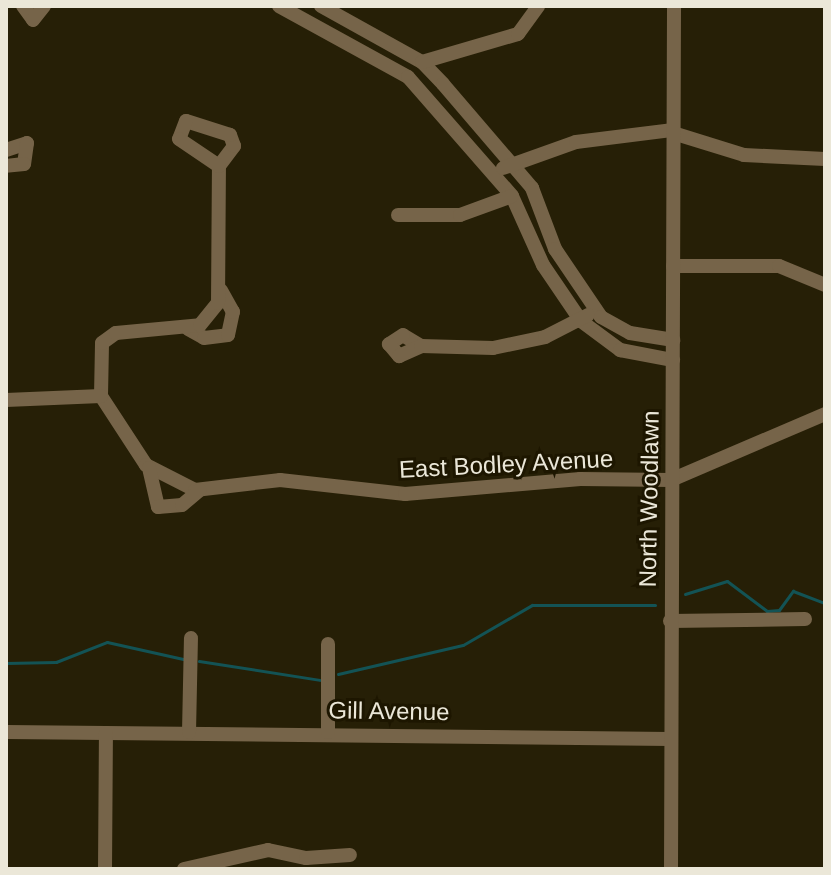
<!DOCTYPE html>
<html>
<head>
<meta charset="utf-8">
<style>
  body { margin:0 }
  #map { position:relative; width:831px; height:875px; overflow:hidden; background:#261f06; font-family:Helvetica,sans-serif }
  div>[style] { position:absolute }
  .stream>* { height:3px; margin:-1.5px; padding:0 1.5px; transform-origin:1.5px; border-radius:1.5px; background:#135355 }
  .minor>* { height:14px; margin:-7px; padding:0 7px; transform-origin:7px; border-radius:7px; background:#766449 }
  span { translate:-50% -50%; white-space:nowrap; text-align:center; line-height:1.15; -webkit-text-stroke:6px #1d1600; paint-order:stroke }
  .street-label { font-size:24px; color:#ebe7d8 }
  .frame { position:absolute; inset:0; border:8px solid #ebe7d8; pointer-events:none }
</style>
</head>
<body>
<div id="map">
  <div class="stream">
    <i style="left:685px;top:594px;width:44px;rotate:-17.2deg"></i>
    <i style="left:727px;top:581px;width:50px;rotate:36.9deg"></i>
    <i style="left:767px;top:611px;width:12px;rotate:-5deg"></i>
    <i style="left:779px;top:610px;width:24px;rotate:-54deg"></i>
    <i style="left:793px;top:591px;width:34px;rotate:21deg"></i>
    <i style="left:199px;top:661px;width:122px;rotate:8.9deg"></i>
    <i style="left:6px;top:663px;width:50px;rotate:-1.1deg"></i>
    <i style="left:56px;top:662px;width:55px;rotate:-21.4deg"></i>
    <i style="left:107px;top:642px;width:78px;rotate:12.6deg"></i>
    <i style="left:338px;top:674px;width:128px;rotate:-13.1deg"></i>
    <i style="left:463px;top:645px;width:80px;rotate:-30.1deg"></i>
    <i style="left:532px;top:605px;width:123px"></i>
  </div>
  <div class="minor">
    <i style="left:23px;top:6px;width:17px;rotate:54deg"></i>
    <i style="left:33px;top:20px;width:18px;rotate:-52deg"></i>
    <i style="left:279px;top:6px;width:147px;rotate:28.8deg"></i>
    <i style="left:408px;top:77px;width:158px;rotate:48.8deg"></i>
    <i style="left:512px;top:196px;width:76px;rotate:65.8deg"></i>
    <i style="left:543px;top:265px;width:68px;rotate:55.8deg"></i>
    <i style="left:581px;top:321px;width:49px;rotate:36.6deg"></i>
    <i style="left:620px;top:350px;width:54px;rotate:10.7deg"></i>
    <i style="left:321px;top:6px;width:115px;rotate:29deg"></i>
    <i style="left:422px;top:62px;width:30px;rotate:46deg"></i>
    <i style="left:443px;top:84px;width:137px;rotate:49.4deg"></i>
    <i style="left:532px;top:188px;width:65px;rotate:69.3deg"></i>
    <i style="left:555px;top:249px;width:82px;rotate:55.9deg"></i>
    <i style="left:601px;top:317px;width:33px;rotate:29deg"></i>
    <i style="left:630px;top:333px;width:44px;rotate:9.2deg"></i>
    <i style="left:422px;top:62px;width:100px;rotate:-16.3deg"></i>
    <i style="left:518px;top:34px;width:34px;rotate:-54deg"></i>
    <i style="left:673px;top:133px;width:74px;rotate:17.2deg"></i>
    <i style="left:744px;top:155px;width:81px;rotate:2.8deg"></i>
    <i style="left:6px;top:150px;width:22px;rotate:-18deg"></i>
    <i style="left:27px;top:143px;width:21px;rotate:98deg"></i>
    <i style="left:24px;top:164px;width:18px;rotate:174deg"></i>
    <i style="left:503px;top:168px;width:77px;rotate:-19.6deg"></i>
    <i style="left:576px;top:142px;width:98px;rotate:-7.1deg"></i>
    <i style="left:398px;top:215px;width:62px"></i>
    <i style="left:460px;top:215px;width:55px;rotate:-20.1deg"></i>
    <i style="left:673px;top:266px;width:106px"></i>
    <i style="left:779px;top:266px;width:50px;rotate:22.4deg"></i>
    <i style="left:188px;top:329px;width:18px;rotate:29deg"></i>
    <i style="left:204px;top:338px;width:24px;rotate:-7deg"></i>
    <i style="left:228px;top:335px;width:24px;rotate:-78deg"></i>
    <i style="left:233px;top:312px;width:25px;rotate:-119deg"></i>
    <i style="left:421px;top:346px;width:21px;rotate:-149deg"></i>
    <i style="left:403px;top:335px;width:17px;rotate:147deg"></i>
    <i style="left:389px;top:344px;width:16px;rotate:50deg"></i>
    <i style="left:399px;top:356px;width:24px;rotate:-24deg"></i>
    <i style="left:421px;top:346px;width:72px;rotate:1.6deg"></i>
    <i style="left:493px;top:348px;width:53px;rotate:-11.9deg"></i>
    <i style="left:545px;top:337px;width:48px;rotate:-27.1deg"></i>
    <i style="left:101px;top:396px;width:82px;rotate:56.9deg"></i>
    <i style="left:146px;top:465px;width:55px;rotate:27deg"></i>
    <i style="left:195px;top:490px;width:86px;rotate:-6.7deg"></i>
    <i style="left:280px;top:480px;width:126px;rotate:6.4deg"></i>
    <i style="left:405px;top:494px;width:176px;rotate:-4.9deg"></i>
    <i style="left:580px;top:479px;width:91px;rotate:0.6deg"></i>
    <i style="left:671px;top:480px;width:168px;rotate:-23.2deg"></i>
    <i style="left:101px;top:396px;width:53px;rotate:-88.9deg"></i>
    <i style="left:102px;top:343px;width:17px;rotate:-36deg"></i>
    <i style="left:116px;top:333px;width:84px;rotate:-5.4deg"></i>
    <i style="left:200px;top:325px;width:28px;rotate:-51deg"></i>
    <i style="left:218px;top:303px;width:137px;rotate:-89.6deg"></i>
    <i style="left:219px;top:166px;width:25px;rotate:-53deg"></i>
    <i style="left:234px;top:146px;width:12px;rotate:-110deg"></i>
    <i style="left:230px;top:135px;width:46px;rotate:-162.3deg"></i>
    <i style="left:186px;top:121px;width:19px;rotate:111deg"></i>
    <i style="left:179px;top:139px;width:48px;rotate:34deg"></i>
    <i style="left:6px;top:400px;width:95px;rotate:-2.4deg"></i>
    <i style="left:149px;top:468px;width:40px;rotate:77deg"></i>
    <i style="left:158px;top:507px;width:24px;rotate:-5deg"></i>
    <i style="left:182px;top:505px;width:23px;rotate:-40deg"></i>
    <i style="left:670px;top:621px;width:135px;rotate:-0.8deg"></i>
    <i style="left:6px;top:732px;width:664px;rotate:0.6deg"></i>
    <i style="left:189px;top:732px;width:94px;rotate:-88.8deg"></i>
    <i style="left:328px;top:732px;width:88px;rotate:-90deg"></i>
    <i style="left:105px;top:869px;width:136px;rotate:-89.6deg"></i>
    <i style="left:184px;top:869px;width:86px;rotate:-12.7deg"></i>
    <i style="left:268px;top:850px;width:39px;rotate:12deg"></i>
    <i style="left:306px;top:858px;width:44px;rotate:-3.9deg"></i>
    <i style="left:671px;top:869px;width:863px;rotate:-89.8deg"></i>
  </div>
  <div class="street-label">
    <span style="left:506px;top:464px;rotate:-3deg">East Bodley Avenue</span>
    <span style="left:649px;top:499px;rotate:-89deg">North Woodlawn</span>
    <span style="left:389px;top:711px;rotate:1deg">Gill Avenue</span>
  </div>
  <div class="frame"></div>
</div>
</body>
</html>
